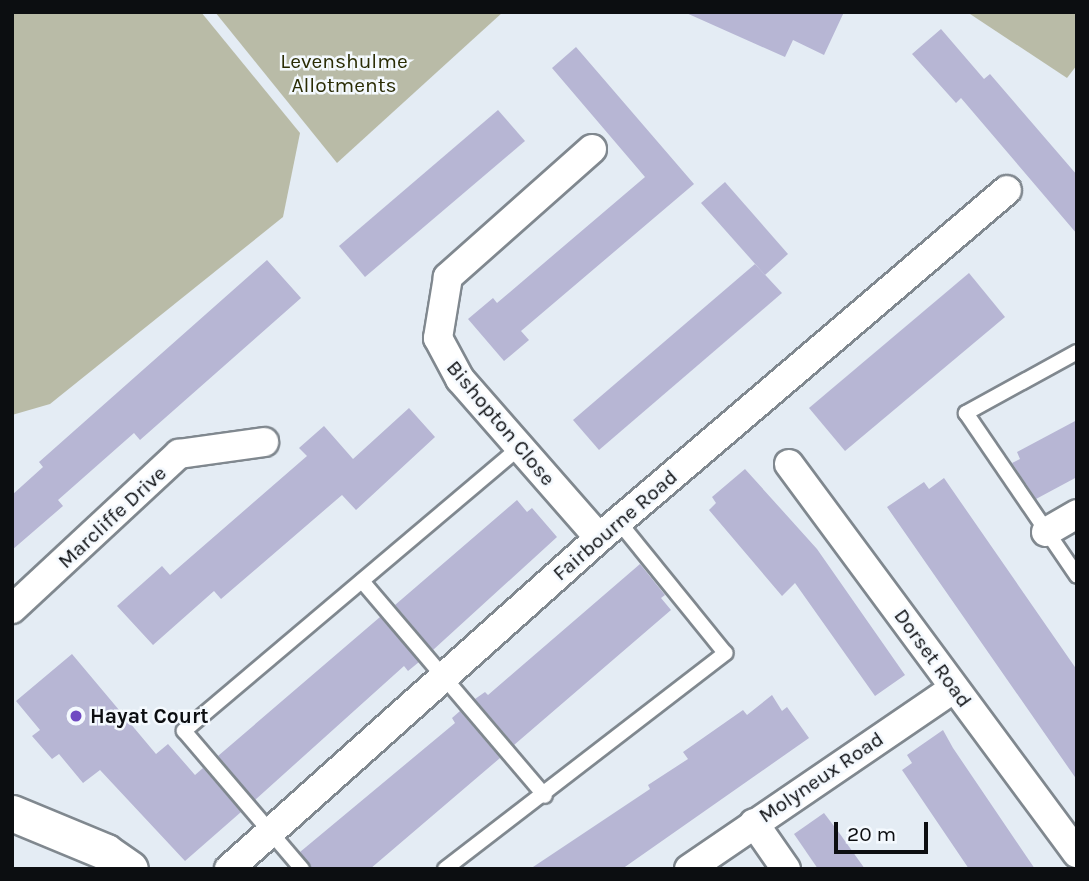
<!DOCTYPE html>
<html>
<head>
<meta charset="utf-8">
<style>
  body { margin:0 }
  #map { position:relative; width:1089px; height:881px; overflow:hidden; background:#e4ecf4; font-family:Karla,sans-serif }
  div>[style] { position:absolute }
  .green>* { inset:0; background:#b9bba7 }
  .building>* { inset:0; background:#b7b6d4 }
  .roads { filter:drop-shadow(2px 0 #80888f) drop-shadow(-2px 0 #80888f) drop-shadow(0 2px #80888f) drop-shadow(0 -2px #80888f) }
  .service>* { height:14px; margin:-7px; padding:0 7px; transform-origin:7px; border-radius:7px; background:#fff }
  .minor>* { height:28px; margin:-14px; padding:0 14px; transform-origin:14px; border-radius:14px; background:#fff }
  .tertiary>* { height:35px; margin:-17.5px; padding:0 17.5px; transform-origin:17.5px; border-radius:17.5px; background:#fff }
  .dots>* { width:19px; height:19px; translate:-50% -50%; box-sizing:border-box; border:4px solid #f4f9fe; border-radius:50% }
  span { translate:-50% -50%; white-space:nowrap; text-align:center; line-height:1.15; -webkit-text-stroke:5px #f4f9fe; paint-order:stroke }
  .park-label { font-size:21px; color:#2a2c04 }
  .street-label { font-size:21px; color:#0c0e11 }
  .poi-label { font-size:21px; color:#0c0e11; font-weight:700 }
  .left { translate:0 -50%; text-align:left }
  .frame { position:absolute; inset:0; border:14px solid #0c0e11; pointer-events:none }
  .scale { position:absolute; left:834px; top:822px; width:94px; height:32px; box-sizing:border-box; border:4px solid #0c0e11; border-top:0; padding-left:9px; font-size:21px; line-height:24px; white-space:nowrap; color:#0c0e11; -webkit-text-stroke:5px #f4f9fe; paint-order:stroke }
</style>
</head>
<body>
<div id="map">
  <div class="green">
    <i style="clip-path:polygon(12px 12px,201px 12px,300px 133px,283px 217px,50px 404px,12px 415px)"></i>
    <i style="clip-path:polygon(215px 12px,503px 12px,337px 163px)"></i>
    <i style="clip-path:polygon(967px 12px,1077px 12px,1077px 65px,1067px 78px)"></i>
  </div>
  <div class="building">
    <i style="clip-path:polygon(684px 12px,844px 12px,824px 55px,793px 40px,785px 57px)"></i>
    <i style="clip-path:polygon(941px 29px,984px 79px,990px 74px,1077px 175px,1077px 234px,961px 98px,956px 103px,912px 54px)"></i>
    <i style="clip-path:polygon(576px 47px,694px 184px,521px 331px,529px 340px,504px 361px,468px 319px,493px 298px,497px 303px,645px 177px,552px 68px)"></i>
    <i style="clip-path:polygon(498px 110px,525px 141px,365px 277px,339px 246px)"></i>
    <i style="clip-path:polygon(725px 182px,788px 254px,765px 275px,701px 203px)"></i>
    <i style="clip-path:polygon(267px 260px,301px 298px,140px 440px,134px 433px,58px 500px,63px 506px,12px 550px,12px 495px,43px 467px,39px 462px)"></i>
    <i style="clip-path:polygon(755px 264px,782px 293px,599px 450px,573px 420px)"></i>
    <i style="clip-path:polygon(969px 273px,1005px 317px,845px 451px,809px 408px)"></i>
    <i style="clip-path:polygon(409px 408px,435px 437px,356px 510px,342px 495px,221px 599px,214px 591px,153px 645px,117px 606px,162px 566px,170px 575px,307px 456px,299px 448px,324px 426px,353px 459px)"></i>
    <i style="clip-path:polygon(1077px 420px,1077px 477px,1036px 499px,1012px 463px,1020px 459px,1017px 452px)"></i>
    <i style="clip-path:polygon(745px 469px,817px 549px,905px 675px,875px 696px,795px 583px,782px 596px,709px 510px,716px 503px,712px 497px)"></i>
    <i style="clip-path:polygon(944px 478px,1077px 670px,1077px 780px,887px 507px,924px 482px,929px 489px)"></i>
    <i style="clip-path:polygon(517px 500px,527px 512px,532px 508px,557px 537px,433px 650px,395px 605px)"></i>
    <i style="clip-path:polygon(640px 564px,665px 595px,661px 598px,671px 610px,514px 745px,475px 699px,485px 692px,488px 695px)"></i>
    <i style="clip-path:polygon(380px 617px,419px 662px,408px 671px,404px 666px,255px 800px,218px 756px)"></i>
    <i style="clip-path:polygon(72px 654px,156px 754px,168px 744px,195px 775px,203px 768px,241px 812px,185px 861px,100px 770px,83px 783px,59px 754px,52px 759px,32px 736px,40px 730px,16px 701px)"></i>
    <i style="clip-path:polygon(772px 695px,782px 711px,787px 707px,809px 738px,622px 869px,530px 869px,650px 789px,648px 785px,688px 759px,683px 752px,743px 710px,747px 715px)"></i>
    <i style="clip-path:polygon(460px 711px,500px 758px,370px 869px,311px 869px,300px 852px,455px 723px,452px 718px)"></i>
    <i style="clip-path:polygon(943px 730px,953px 748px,1035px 869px,969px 869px,902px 770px,912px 763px,907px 755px)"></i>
    <i style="clip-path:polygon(824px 813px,840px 834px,865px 869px,818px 869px,794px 834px)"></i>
  </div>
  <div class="roads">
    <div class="service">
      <i style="left:1077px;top:352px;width:127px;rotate:151.2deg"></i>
      <i style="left:966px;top:413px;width:197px;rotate:55.7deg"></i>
      <i style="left:362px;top:581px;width:282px;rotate:49.6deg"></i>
      <i style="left:302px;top:869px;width:182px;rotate:-130.5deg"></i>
      <i style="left:184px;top:731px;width:439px;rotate:-40.2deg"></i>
      <i style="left:445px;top:869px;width:354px;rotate:-37.6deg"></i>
      <i style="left:725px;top:653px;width:170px;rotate:-129deg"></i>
    </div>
    <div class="minor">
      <i style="left:592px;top:149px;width:193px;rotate:138.4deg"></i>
      <i style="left:448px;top:277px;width:62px;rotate:99.3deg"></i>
      <i style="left:438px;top:338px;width:47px;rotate:61.8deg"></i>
      <i style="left:460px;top:379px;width:211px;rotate:48.8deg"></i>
      <i style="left:789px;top:464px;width:484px;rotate:53.5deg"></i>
      <i style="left:1046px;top:532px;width:36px;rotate:-30deg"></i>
      <i style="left:12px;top:609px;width:228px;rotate:-42.9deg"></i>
      <i style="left:179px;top:454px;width:86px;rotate:-8deg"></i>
      <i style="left:754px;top:823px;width:56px;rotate:55.2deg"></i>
      <i style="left:229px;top:869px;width:496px;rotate:-41.8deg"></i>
      <i style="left:599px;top:538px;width:536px;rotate:-40.46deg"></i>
      <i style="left:689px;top:869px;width:321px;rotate:-34.3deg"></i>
    </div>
    <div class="tertiary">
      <i style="left:12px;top:813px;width:102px;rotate:22.5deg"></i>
      <i style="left:106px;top:852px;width:29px;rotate:35deg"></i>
    </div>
  </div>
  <div class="dots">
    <i style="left:76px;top:716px;background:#7049c2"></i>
  </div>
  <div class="park-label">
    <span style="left:344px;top:73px">Levenshulme<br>Allotments</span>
  </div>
  <div class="street-label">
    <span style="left:501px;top:423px;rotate:50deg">Bishopton Close</span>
    <span style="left:112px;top:517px;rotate:-43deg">Marcliffe Drive</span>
    <span style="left:615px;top:525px;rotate:-41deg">Fairbourne Road</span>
    <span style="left:933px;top:658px;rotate:54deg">Dorset Road</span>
    <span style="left:821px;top:777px;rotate:-34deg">Molyneux Road</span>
  </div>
  <div class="poi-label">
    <span class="left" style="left:90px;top:716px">Hayat Court</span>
  </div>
  <div class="frame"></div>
  <div class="scale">20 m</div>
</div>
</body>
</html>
